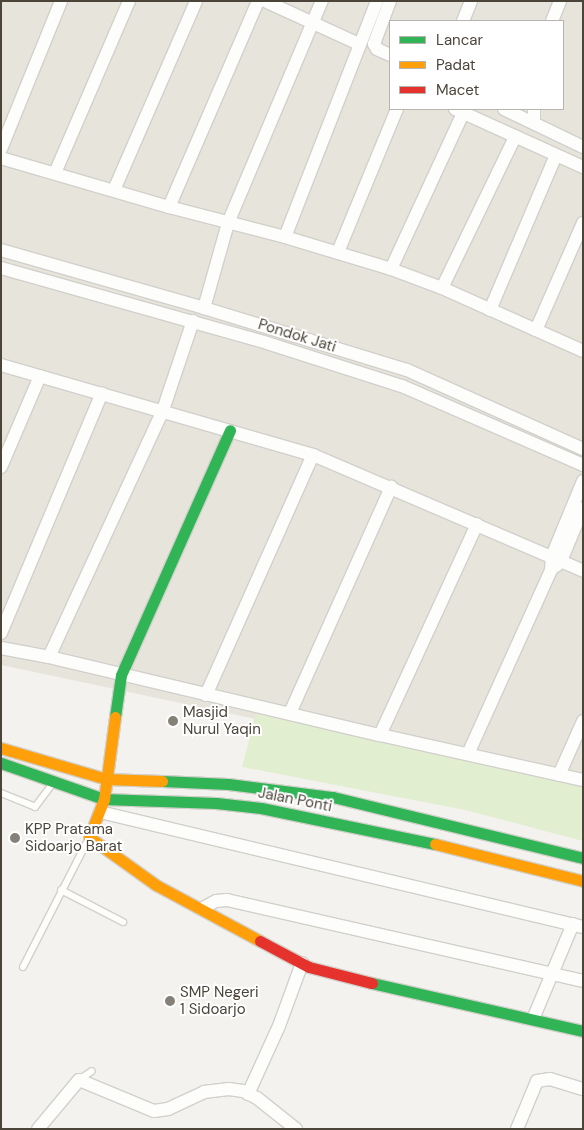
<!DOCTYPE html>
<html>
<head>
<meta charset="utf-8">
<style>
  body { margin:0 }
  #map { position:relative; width:584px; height:1130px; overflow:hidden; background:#f4f2ee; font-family:"DM Sans",sans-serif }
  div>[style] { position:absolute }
  .residential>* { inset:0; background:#e7e4dc }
  .green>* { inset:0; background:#e1eecf }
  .roads { filter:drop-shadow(1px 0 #d2d0cb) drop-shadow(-1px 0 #d2d0cb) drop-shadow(0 1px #d2d0cb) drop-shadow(0 -1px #d2d0cb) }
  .lane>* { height:6px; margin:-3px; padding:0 3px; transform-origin:3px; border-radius:3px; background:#fdfdfc }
  .street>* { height:12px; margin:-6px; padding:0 6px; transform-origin:6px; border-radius:6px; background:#fdfdfc }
  .fast>* { height:11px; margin:-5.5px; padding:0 5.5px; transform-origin:5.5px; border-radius:5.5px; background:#30b455 }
  .slow>* { height:11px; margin:-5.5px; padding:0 5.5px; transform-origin:5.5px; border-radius:5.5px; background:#ff9f0a }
  .jam>* { height:11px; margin:-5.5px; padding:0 5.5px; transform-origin:5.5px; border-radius:5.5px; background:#e5322d }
  .dots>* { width:14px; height:14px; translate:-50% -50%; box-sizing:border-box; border:2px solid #fff; border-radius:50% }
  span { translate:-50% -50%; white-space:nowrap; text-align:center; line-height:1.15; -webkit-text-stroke:4px #fff; paint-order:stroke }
  .street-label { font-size:15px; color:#4b4439 }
  .poi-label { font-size:15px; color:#4b4439 }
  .left { translate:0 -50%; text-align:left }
  .frame { position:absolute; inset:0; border:2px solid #4b4439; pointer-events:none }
  .legend { position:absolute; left:389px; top:20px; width:175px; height:90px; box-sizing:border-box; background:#fff; border:1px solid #b7b4b0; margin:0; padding:6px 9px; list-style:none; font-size:15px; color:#4b4439 }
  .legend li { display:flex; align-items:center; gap:10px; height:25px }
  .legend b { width:25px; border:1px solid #b7b4b0 }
</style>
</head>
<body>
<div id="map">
  <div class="residential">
    <i style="clip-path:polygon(evenodd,1px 1px,583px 1px,583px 788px,1px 665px,1px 1px,390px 21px,563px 21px,563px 109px,390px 109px,390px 21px)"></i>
  </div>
  <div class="green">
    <i style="clip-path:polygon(256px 713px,583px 784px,583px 841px,465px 810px,242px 767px)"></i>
  </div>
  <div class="roads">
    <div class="lane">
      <i style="left:1px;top:793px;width:37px;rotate:22deg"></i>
      <i style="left:35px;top:807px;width:30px;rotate:-53deg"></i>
      <i style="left:61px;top:890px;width:70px;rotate:27.3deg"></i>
      <i style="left:23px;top:967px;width:145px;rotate:-62.9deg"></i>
      <i style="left:80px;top:1079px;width:14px;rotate:-34deg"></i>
    </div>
    <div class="street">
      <i style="left:265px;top:1px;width:103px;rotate:24.6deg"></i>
      <i style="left:390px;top:1px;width:46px;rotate:110.4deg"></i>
      <i style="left:374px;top:44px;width:6px;rotate:59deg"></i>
      <i style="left:377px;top:49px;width:14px;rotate:25deg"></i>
      <i style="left:463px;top:21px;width:22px;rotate:-68deg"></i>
      <i style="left:552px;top:21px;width:22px;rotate:-68deg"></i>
      <i style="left:455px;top:109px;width:141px;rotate:24.4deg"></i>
      <i style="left:504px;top:109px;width:88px;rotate:25.7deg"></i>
      <i style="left:534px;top:123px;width:14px;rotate:-90deg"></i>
      <i style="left:1px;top:149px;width:160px;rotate:-67.9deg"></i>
      <i style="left:1px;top:158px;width:175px;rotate:16.3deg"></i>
      <i style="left:169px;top:207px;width:120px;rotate:14.5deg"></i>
      <i style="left:285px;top:237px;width:111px;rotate:16.8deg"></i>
      <i style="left:391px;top:269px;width:54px;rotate:20.4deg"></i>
      <i style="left:442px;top:288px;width:154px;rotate:24.1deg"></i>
      <i style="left:55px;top:173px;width:187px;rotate:-66.7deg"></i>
      <i style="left:114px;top:190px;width:206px;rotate:-66.5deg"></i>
      <i style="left:169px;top:207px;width:224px;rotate:-66.6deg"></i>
      <i style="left:285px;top:237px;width:253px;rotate:-68.7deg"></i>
      <i style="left:1px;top:250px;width:211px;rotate:15.9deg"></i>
      <i style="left:204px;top:308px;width:212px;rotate:17deg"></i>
      <i style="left:407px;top:370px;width:193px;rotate:24.2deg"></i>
      <i style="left:338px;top:252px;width:155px;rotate:-67.6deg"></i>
      <i style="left:1px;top:268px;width:276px;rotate:15.7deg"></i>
      <i style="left:267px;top:343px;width:142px;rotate:17.7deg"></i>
      <i style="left:402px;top:386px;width:197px;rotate:23.6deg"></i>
      <i style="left:391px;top:269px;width:172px;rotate:-65.2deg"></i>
      <i style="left:442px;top:288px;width:168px;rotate:-64.2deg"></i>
      <i style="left:204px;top:308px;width:88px;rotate:-74.2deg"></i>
      <i style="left:228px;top:223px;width:241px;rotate:-67.1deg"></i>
      <i style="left:490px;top:310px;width:168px;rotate:-66.9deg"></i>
      <i style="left:536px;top:330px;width:117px;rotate:-66.3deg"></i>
      <i style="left:1px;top:365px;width:325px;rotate:16.1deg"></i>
      <i style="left:313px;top:455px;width:294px;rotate:23.2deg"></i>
      <i style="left:1px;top:467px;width:99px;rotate:-66.8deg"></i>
      <i style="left:556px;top:566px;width:7px;rotate:-45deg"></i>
      <i style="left:561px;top:561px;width:57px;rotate:-67.5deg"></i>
      <i style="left:1px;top:633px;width:260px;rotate:-67.2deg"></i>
      <i style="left:1px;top:648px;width:49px;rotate:10.6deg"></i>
      <i style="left:49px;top:657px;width:340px;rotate:13.3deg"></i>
      <i style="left:380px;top:735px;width:208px;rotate:12.5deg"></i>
      <i style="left:49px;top:657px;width:272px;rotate:-65.2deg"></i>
      <i style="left:163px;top:410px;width:94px;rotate:-71.4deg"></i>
      <i style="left:206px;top:695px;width:263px;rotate:-66deg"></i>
      <i style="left:290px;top:713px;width:248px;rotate:-65.9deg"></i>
      <i style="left:380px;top:735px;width:232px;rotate:-65.3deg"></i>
      <i style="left:468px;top:754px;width:202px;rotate:-65.7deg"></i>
      <i style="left:551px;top:570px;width:14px;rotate:-86deg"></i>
      <i style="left:552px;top:556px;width:81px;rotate:-67.5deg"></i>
      <i style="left:559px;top:775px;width:59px;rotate:-66deg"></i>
      <i style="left:100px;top:812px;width:497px;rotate:13.4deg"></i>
      <i style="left:201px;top:909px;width:17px;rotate:-28deg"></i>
      <i style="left:216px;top:901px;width:11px;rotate:-5deg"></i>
      <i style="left:227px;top:900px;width:365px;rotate:12.8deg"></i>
      <i style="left:533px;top:1019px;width:103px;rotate:-67.2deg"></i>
      <i style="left:248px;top:1094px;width:75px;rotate:-65.5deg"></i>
      <i style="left:279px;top:1026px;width:67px;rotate:-69.9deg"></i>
      <i style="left:38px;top:1129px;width:64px;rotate:-50.1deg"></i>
      <i style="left:79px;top:1080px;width:81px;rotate:22.5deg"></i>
      <i style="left:154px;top:1111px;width:14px;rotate:-8deg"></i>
      <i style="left:168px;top:1109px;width:40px;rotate:-25deg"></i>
      <i style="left:204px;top:1092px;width:25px;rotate:-7deg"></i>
      <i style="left:229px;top:1089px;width:14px;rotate:8deg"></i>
      <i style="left:243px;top:1091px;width:16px;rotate:27deg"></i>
      <i style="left:257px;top:1098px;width:50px;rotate:38.5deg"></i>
      <i style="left:517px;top:1129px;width:52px;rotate:-67.4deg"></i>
      <i style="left:537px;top:1081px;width:13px;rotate:-9deg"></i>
      <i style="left:550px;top:1079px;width:34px;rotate:17deg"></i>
    </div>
    <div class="fast">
      <i style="left:115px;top:717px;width:42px;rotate:-81.9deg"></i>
      <i style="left:121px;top:675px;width:268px;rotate:-66deg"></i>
      <i style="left:1px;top:763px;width:109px;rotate:19.3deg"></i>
      <i style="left:104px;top:799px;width:112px;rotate:2deg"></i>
      <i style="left:216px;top:803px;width:45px;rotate:6.3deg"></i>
      <i style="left:261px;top:808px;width:178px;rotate:11.7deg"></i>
      <i style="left:162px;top:781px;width:66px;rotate:2.6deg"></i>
      <i style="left:228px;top:784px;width:106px;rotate:7.1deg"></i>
      <i style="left:333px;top:797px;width:257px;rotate:13.7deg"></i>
      <i style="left:372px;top:983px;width:216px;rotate:12.8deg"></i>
    </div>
    <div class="slow">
      <i style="left:115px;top:717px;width:83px;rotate:97.6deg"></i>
      <i style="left:104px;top:799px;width:41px;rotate:111.5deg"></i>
      <i style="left:89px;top:837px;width:82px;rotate:35.6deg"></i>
      <i style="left:156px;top:885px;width:118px;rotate:28.3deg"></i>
      <i style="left:1px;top:748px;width:109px;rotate:16.4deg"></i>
      <i style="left:106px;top:779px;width:56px;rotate:2deg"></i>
      <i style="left:435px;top:844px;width:153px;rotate:14deg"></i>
    </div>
    <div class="jam">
      <i style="left:260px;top:941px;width:55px;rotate:28deg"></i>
      <i style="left:309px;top:967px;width:65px;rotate:14.3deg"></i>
    </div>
  </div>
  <div class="dots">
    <i style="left:173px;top:721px;background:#868178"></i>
    <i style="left:15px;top:838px;background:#868178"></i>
    <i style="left:170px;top:1001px;background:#868178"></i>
  </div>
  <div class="street-label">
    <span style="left:297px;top:336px;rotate:17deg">Pondok Jati</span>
    <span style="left:295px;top:800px;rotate:11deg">Jalan Ponti</span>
  </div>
  <div class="poi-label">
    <span class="left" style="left:183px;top:721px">Masjid<br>Nurul Yaqin</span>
    <span class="left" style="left:25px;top:838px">KPP Pratama<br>Sidoarjo Barat</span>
    <span class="left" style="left:180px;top:1001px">SMP Negeri<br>1 Sidoarjo</span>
  </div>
  <div class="frame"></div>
  <ul class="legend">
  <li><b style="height:6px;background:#30b455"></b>Lancar</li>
  <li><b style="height:6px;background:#ff9f0a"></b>Padat</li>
  <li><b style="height:6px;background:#e5322d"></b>Macet</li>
  </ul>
</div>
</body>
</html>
